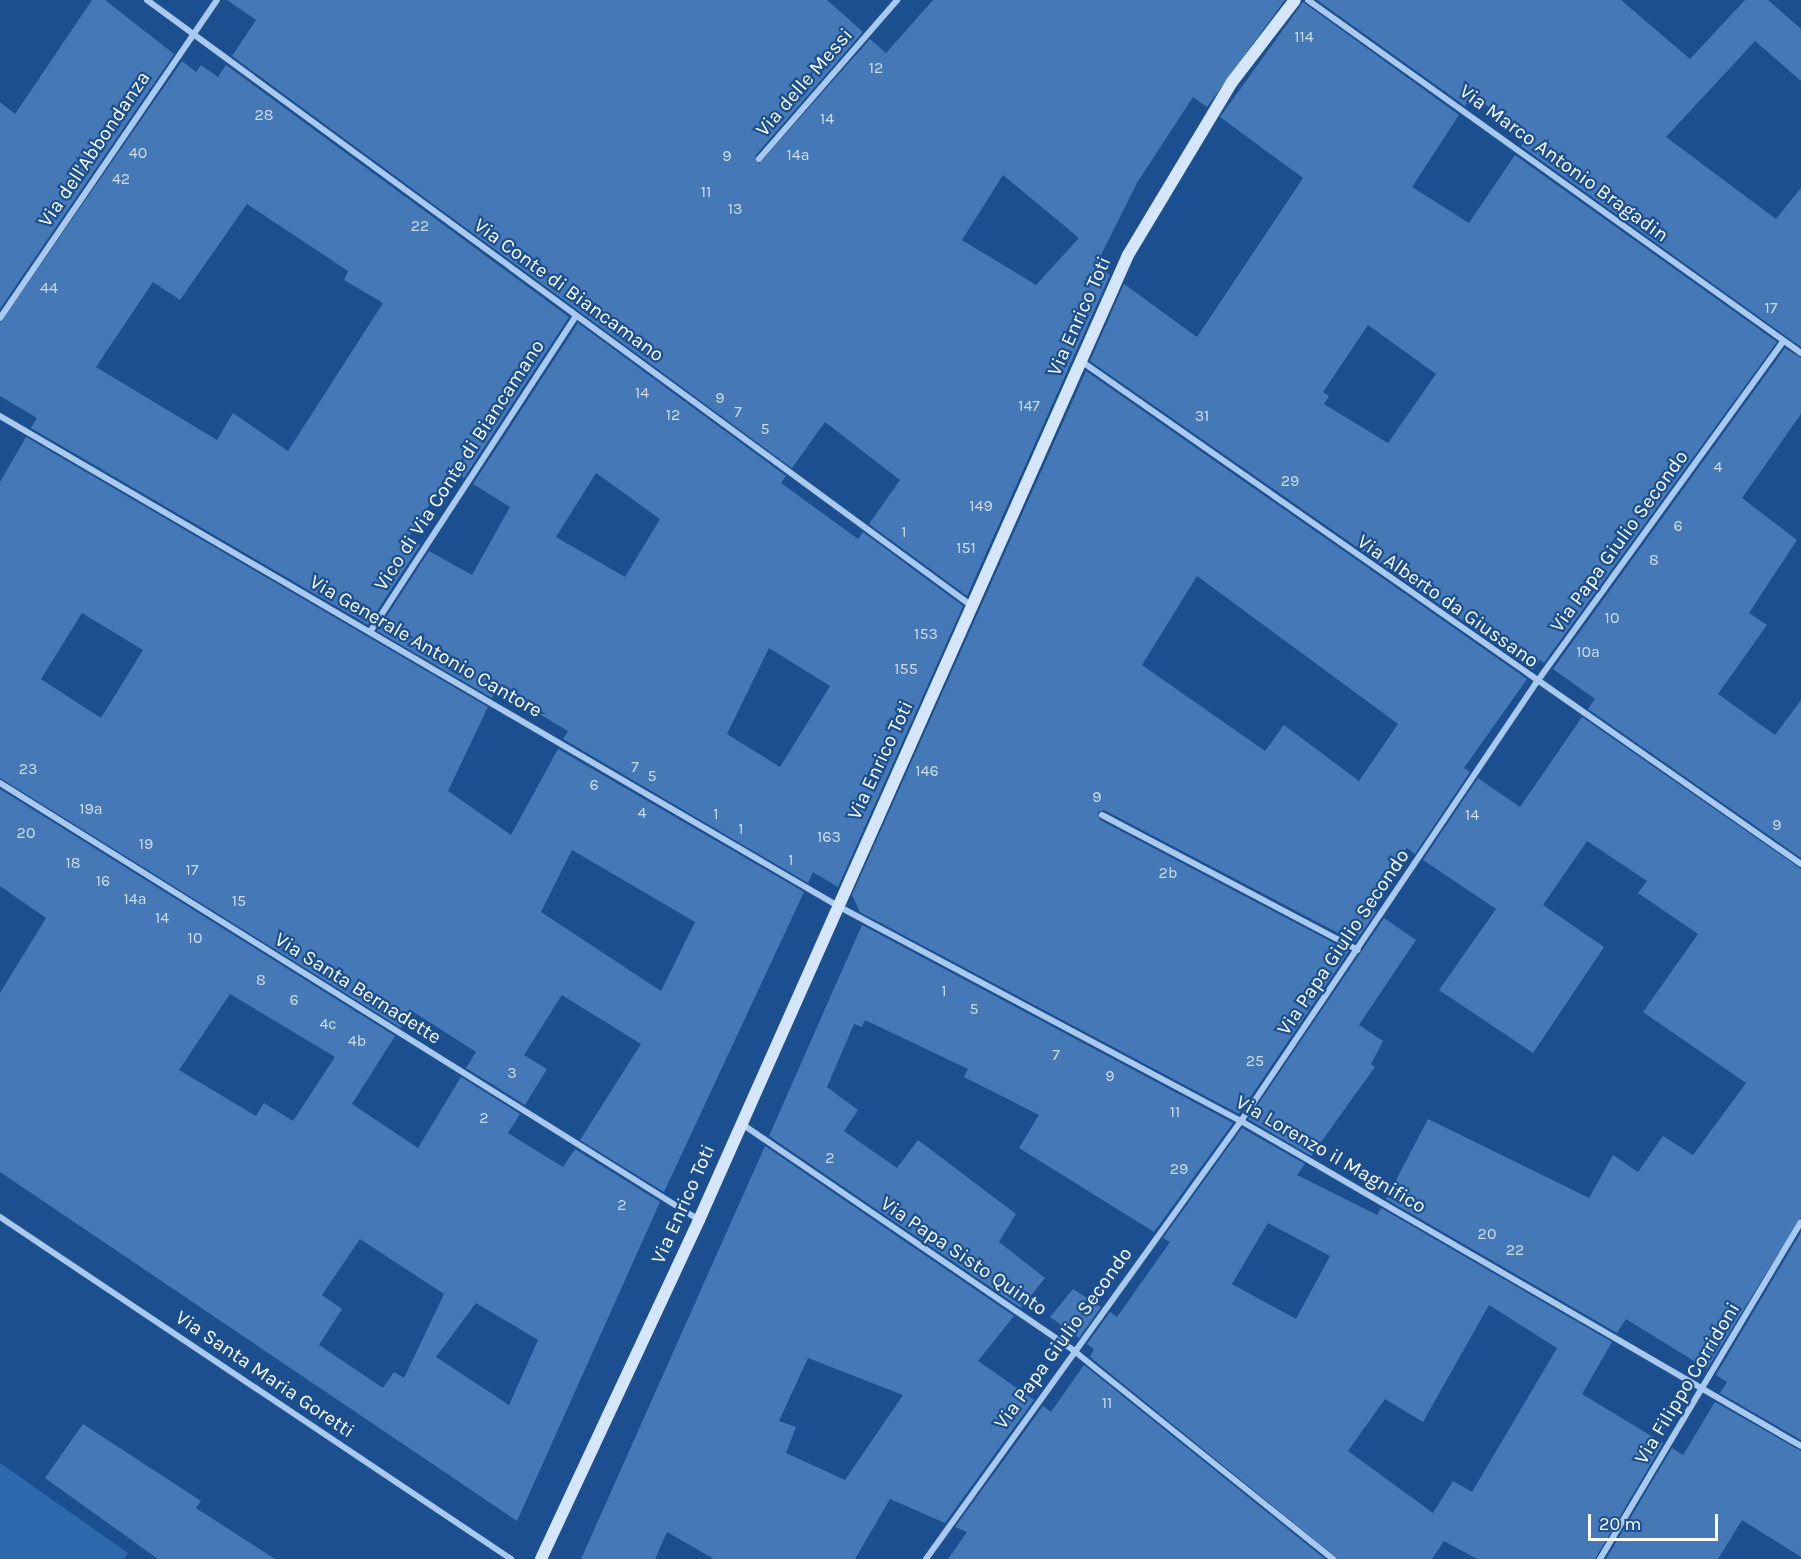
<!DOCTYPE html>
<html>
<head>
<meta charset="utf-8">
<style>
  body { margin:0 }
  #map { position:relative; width:1801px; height:1559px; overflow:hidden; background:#1b4f8f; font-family:Karla,sans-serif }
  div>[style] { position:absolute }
  .green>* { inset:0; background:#2e69ad }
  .building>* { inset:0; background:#4478b7 }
  .street>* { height:6px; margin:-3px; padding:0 3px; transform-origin:3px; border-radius:3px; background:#a9c9ee }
  .secondary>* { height:12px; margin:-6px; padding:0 6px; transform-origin:6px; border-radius:6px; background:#d6e6fa }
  span { translate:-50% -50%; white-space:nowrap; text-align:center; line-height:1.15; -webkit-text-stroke:4.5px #1b4f8f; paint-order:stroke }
  .number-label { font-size:16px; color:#d0dded }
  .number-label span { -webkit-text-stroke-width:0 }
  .street-label { font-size:20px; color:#fff }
  .scale { position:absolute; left:1588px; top:1514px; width:130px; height:27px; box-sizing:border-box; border:3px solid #fff; border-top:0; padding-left:8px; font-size:18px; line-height:21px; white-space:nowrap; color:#fff; -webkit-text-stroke:4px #1b4f8f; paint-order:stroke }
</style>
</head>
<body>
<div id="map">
  <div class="green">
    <i style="clip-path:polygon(0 1463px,128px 1553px,124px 1559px,0 1559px)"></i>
  </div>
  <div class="building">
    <i style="clip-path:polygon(92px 0,105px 0,174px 54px,0 309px,0 102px,15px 114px)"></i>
    <i style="clip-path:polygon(evenodd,227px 0,827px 0,863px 32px,755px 156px,759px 164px,870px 39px,886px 53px,933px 0,1285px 0,1207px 107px,1193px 97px,1137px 183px,1096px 265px,1110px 275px,967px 596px,869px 524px,900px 480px,825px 422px,792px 468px,232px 56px,256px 20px,227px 0,1003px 175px,1079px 238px,1036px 285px,962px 240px,1003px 175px)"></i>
    <i style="clip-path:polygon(1317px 0,1621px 0,1690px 59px,1745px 0,1768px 0,1801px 29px,1801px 81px,1755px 41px,1666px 137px,1776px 219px,1801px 188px,1801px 347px,1521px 146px,1528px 135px,1472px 95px,1465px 106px)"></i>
    <i style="clip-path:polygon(evenodd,1303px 2px,1459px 115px,1412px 187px,1469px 223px,1515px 155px,1777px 342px,1544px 663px,1540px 660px,1533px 670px,1090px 361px,1124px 284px,1197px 337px,1303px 178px,1220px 117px,1303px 2px,1368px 325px,1436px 374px,1388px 443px,1324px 404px,1329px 396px,1323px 392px,1368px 325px)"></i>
    <i style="clip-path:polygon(evenodd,182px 61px,196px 72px,201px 65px,218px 77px,226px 65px,569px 317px,464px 478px,451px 471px,408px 538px,420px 545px,368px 625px,31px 428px,37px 418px,0 396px,0 323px,182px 61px,247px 204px,348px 271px,344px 280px,383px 303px,288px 451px,233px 413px,217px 440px,96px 367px,153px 282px,180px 300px,247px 204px)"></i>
    <i style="clip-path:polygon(evenodd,578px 323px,786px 476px,781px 483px,858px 539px,863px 532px,963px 606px,838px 887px,813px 872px,808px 883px,563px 739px,568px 731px,497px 689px,492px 698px,377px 631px,429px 551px,472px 575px,510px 507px,473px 484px,578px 323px,596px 473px,660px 519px,625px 577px,556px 537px,596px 473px,578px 323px,769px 648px,830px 686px,780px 767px,727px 734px,769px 648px)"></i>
    <i style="clip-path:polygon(1785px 348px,1801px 358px,1801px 414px,1742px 498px,1797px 540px,1749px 613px,1767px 625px,1718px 694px,1775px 735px,1801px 700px,1801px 858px,1588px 709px,1595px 699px,1553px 669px)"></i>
    <i style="clip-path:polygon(evenodd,1086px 371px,1527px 679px,1464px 768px,1470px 772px,1415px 854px,1407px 848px,1367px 905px,1376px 912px,1355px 942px,1104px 810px,1098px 812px,1100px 820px,1349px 951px,1239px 1114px,860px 912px,852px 895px,1086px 371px,1197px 576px,1398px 724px,1359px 781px,1284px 725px,1265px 751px,1142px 665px,1197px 576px)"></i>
    <i style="clip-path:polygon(evenodd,26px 437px,488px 707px,448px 791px,511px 835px,558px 749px,804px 892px,664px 1192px,580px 1140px,641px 1044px,562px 995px,524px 1055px,547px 1069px,525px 1105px,466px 1068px,476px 1052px,412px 1011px,401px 1028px,0 778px,0 482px,26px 437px,82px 613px,143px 650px,101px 718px,41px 679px,82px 613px,26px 437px,572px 850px,695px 922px,661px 991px,541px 912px,572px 850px)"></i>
    <i style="clip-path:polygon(1582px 717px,1801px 869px,1801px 1217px,1707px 1369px,1626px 1319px,1617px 1333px,1386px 1199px,1428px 1119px,1589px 1198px,1613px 1155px,1638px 1172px,1663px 1136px,1693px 1155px,1746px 1083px,1643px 1012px,1698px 934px,1638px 893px,1647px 881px,1587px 841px,1543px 905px,1604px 947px,1533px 1053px,1439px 990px,1496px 909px,1423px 860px,1478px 778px,1520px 807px)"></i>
    <i style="clip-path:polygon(evenodd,0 789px,395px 1036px,352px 1104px,418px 1148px,461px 1077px,520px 1114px,508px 1133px,563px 1167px,575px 1149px,660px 1202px,517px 1521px,0 1172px,0 993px,46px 918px,0 886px,0 789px,230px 994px,335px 1057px,293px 1121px,264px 1103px,256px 1116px,179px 1070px,230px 994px,0 789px,360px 1239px,444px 1294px,404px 1378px,394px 1372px,383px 1388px,319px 1345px,342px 1309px,322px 1295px,360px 1239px,0 789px,476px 1303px,538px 1340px,509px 1405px,436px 1357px,476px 1303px)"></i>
    <i style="clip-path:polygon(1384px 918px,1416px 940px,1359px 1025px,1383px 1041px,1371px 1064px,1375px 1067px,1311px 1156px,1248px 1119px)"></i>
    <i style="clip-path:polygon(862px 925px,1233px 1123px,1154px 1232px,1019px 1148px,1039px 1115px,964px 1077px,968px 1069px,865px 1020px,862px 1027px,854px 1024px,827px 1087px,858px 1110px,844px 1131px,897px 1168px,918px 1140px,1016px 1214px,999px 1242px,1045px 1278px,1021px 1308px,769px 1136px)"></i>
    <i style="clip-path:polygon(evenodd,1242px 1128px,1305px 1164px,1297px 1175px,1377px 1215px,1381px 1208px,1612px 1342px,1582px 1394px,1663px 1443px,1595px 1559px,1477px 1559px,1444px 1541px,1432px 1559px,1338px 1559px,1090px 1357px,1094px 1349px,1087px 1344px,1110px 1312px,1117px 1317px,1170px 1242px,1163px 1238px,1242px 1128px,1268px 1223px,1330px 1256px,1296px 1319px,1232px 1284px,1268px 1223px,1242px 1128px,1489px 1305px,1557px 1348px,1472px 1492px,1453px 1481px,1433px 1513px,1348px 1451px,1385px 1399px,1423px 1422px,1489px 1305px)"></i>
    <i style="clip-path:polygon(evenodd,765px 1146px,1014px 1316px,978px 1361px,1034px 1400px,945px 1523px,890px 1499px,855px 1559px,714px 1559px,667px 1532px,655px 1559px,581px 1559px,765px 1146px,808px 1358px,903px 1395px,845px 1480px,786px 1453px,796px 1427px,779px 1421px,808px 1358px)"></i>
    <i style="clip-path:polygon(1801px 1232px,1801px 1440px,1720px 1393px,1727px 1382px,1716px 1375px)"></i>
    <i style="clip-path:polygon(1073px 1289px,1101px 1307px,1079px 1338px,1050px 1317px)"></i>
    <i style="clip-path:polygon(1084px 1365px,1325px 1559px,948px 1559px,967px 1532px,955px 1527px,1043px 1406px,1051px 1412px)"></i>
    <i style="clip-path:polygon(1715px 1402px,1801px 1451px,1801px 1557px,1742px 1520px,1718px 1559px,1606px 1559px,1672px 1448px,1683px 1455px)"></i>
    <i style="clip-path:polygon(83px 1424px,201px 1501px,196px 1508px,275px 1559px,158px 1559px,45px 1478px)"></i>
  </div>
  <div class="street">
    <i style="left:147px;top:0;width:1024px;rotate:36.3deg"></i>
    <i style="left:1308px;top:0;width:606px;rotate:35.6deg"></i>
    <i style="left:759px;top:159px;width:211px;rotate:-49deg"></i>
    <i style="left:0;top:318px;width:385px;rotate:-55.7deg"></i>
    <i style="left:1081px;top:361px;width:878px;rotate:34.94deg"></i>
    <i style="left:0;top:416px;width:969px;rotate:30.32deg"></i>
    <i style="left:836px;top:905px;width:459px;rotate:28.1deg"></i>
    <i style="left:1241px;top:1121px;width:647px;rotate:30.13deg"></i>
    <i style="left:370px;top:632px;width:377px;rotate:-56.9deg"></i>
    <i style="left:0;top:783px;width:824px;rotate:32.01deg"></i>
    <i style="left:1102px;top:815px;width:289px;rotate:27.8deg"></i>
    <i style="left:742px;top:1124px;width:401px;rotate:34.3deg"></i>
    <i style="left:1073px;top:1350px;width:334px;rotate:38.8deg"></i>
    <i style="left:0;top:1217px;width:615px;rotate:33.79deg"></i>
    <i style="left:926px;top:1559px;width:540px;rotate:-54.28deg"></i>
    <i style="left:1241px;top:1121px;width:528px;rotate:-56.04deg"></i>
    <i style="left:1536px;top:683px;width:422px;rotate:-54.1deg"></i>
    <i style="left:1600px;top:1559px;width:392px;rotate:-59.2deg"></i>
  </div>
  <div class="secondary">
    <i style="left:541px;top:1559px;width:374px;rotate:-65deg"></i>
    <i style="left:699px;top:1220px;width:1056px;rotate:-66.03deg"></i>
    <i style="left:1128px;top:255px;width:202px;rotate:-59deg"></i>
    <i style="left:1232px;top:82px;width:103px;rotate:-52.5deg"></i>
  </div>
  <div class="number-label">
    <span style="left:1304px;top:37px">114</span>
    <span style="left:876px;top:68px">12</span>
    <span style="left:264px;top:115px">28</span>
    <span style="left:827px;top:119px">14</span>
    <span style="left:138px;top:153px">40</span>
    <span style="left:798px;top:155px">14a</span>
    <span style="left:727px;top:156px">9</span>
    <span style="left:121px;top:179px">42</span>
    <span style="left:706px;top:192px">11</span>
    <span style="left:735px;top:209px">13</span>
    <span style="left:420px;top:226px">22</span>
    <span style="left:49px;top:288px">44</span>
    <span style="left:1771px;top:308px">17</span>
    <span style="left:642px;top:393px">14</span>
    <span style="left:720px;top:398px">9</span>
    <span style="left:1029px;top:406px">147</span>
    <span style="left:738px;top:412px">7</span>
    <span style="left:673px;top:415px">12</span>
    <span style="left:1202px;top:416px">31</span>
    <span style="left:765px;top:429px">5</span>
    <span style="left:1718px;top:467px">4</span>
    <span style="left:1290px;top:481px">29</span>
    <span style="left:981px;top:506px">149</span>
    <span style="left:1678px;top:526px">6</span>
    <span style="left:904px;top:532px">1</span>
    <span style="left:966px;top:548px">151</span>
    <span style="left:1654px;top:560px">8</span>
    <span style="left:1612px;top:618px">10</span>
    <span style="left:926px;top:634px">153</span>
    <span style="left:1588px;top:652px">10a</span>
    <span style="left:906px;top:669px">155</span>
    <span style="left:635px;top:767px">7</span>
    <span style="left:28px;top:769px">23</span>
    <span style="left:927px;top:771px">146</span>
    <span style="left:652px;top:776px">5</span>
    <span style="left:594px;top:785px">6</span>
    <span style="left:1097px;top:797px">9</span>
    <span style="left:91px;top:809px">19a</span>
    <span style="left:642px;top:813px">4</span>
    <span style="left:716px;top:814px">1</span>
    <span style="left:1472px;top:815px">14</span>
    <span style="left:1777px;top:825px">9</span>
    <span style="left:741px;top:829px">1</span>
    <span style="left:26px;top:833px">20</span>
    <span style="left:829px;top:837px">163</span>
    <span style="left:146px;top:844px">19</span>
    <span style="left:791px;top:860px">1</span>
    <span style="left:73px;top:863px">18</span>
    <span style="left:192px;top:870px">17</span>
    <span style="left:1168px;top:873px">2b</span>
    <span style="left:103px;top:881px">16</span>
    <span style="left:135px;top:899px">14a</span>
    <span style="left:239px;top:901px">15</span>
    <span style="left:162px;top:918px">14</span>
    <span style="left:195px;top:938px">10</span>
    <span style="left:261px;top:980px">8</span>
    <span style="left:944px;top:991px">1</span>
    <span style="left:294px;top:1000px">6</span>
    <span style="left:974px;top:1009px">5</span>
    <span style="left:328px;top:1024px">4c</span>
    <span style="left:357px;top:1041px">4b</span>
    <span style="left:1056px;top:1055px">7</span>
    <span style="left:1255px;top:1061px">25</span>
    <span style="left:512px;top:1073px">3</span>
    <span style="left:1110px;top:1076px">9</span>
    <span style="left:1175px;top:1112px">11</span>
    <span style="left:484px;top:1118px">2</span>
    <span style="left:830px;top:1158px">2</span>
    <span style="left:1179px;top:1169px">29</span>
    <span style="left:622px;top:1205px">2</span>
    <span style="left:1487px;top:1234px">20</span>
    <span style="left:1515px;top:1250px">22</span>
    <span style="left:1107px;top:1403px">11</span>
  </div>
  <div class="street-label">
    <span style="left:804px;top:82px;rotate:-49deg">Via delle Messi</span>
    <span style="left:94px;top:149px;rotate:-56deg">Via dell'Abbondanza</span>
    <span style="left:1564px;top:163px;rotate:36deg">Via Marco Antonio Bragadin</span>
    <span style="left:569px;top:290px;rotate:36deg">Via Conte di Biancamano</span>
    <span style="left:1079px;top:316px;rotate:-66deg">Via Enrico Toti</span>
    <span style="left:459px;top:465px;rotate:-57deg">Vico di Via Conte di Biancamano</span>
    <span style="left:1619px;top:541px;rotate:-54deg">Via Papa Giulio Secondo</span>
    <span style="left:1448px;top:601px;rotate:35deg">Via Alberto da Giussano</span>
    <span style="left:426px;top:646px;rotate:30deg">Via Generale Antonio Cantore</span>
    <span style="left:880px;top:760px;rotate:-65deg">Via Enrico Toti</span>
    <span style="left:1343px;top:942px;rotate:-56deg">Via Papa Giulio Secondo</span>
    <span style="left:358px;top:988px;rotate:32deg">Via Santa Bernadette</span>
    <span style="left:1331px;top:1154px;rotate:30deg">Via Lorenzo il Magnifico</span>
    <span style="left:683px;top:1204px;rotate:-66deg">Via Enrico Toti</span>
    <span style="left:964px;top:1256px;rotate:34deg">Via Papa Sisto Quinto</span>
    <span style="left:1063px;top:1338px;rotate:-54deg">Via Papa Giulio Secondo</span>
    <span style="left:265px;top:1374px;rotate:34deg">Via Santa Maria Goretti</span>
    <span style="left:1687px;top:1383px;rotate:-59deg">Via Filippo Corridoni</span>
  </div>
  <div class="scale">20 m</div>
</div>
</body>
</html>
